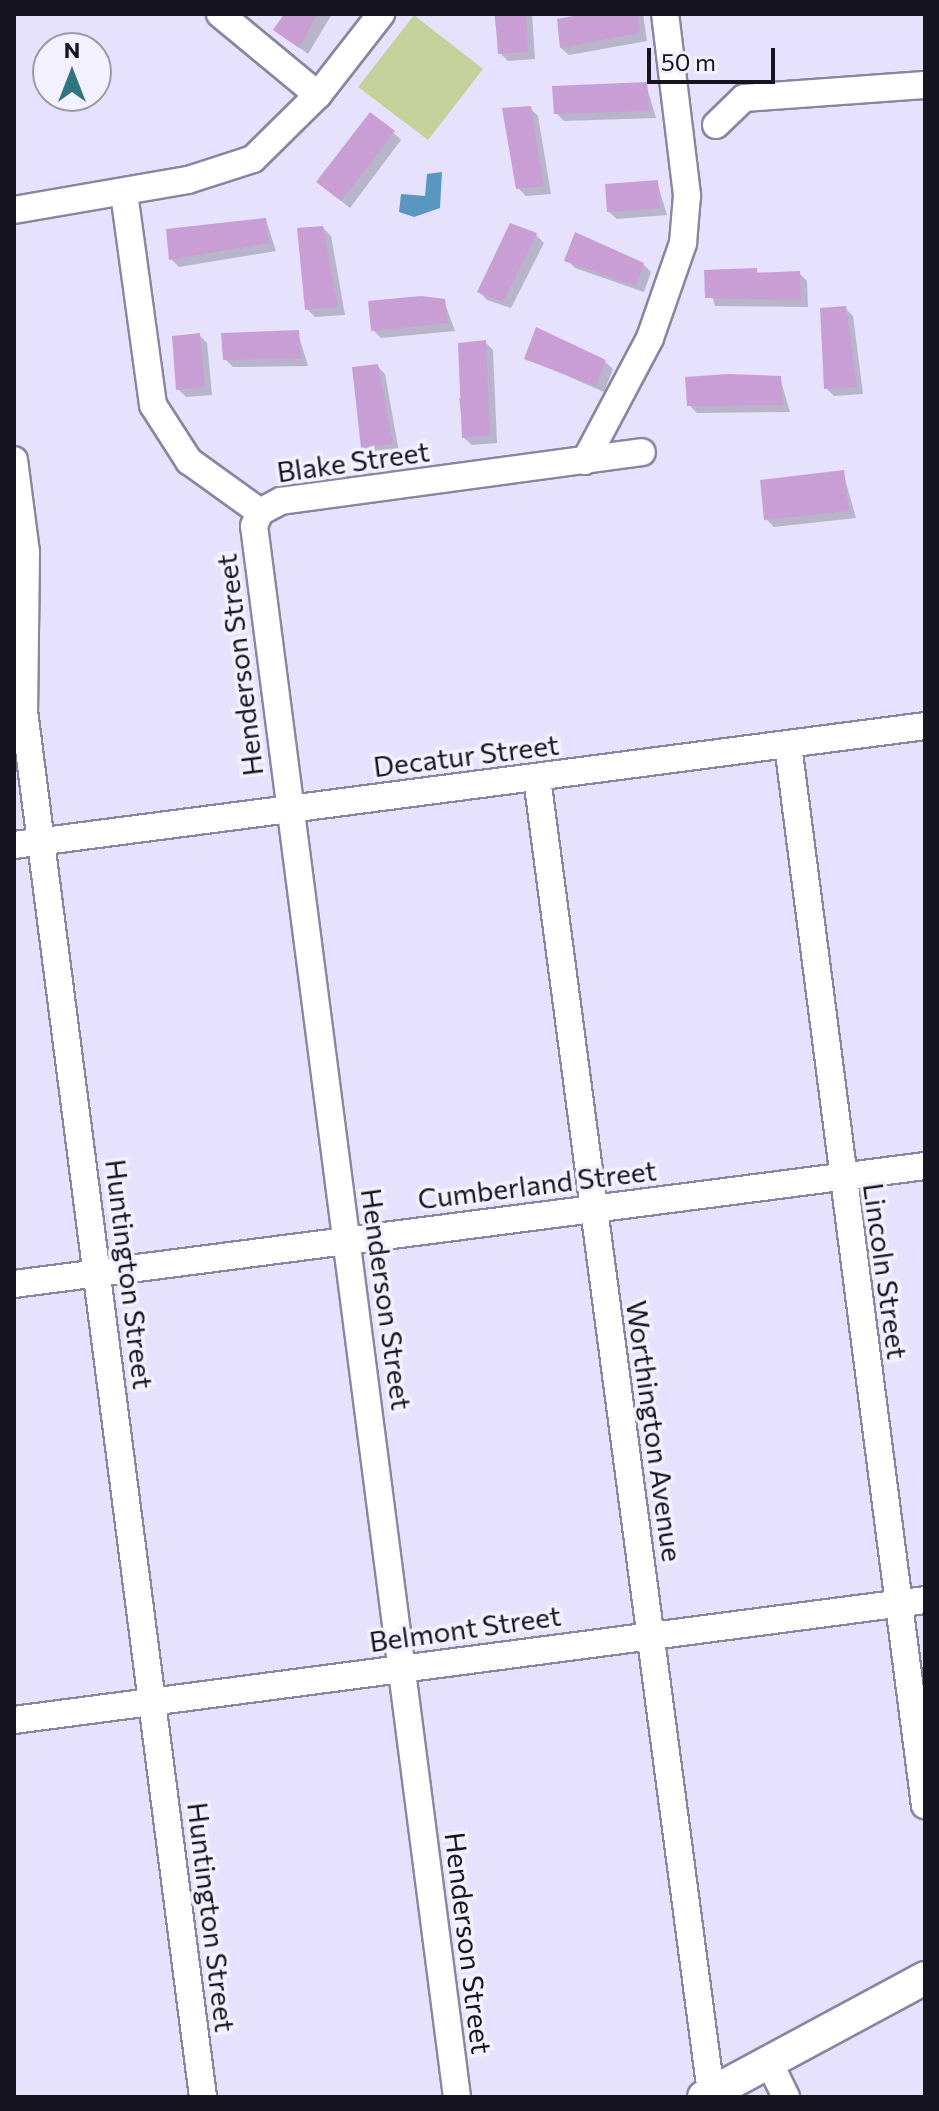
<!DOCTYPE html>
<html>
<head>
<meta charset="utf-8">
<style>
  body { margin:0 }
  #map { position:relative; width:939px; height:2111px; overflow:hidden; background:#e6e2fd; font-family:Commissioner,sans-serif }
  div>[style] { position:absolute }
  .green>* { inset:0; background:#c4d19a }
  .water>* { inset:0; background:#5997c1 }
  .shadow>* { inset:0; background:#0003 }
  .building>* { inset:0; background:#c99ed5 }
  .roads { filter:drop-shadow(2px 0 #8a869f) drop-shadow(-2px 0 #8a869f) drop-shadow(0 2px #8a869f) drop-shadow(0 -2px #8a869f) }
  .minor>* { height:26px; margin:-13px; padding:0 13px; transform-origin:13px; border-radius:13px; background:#fff }
  .major>* { height:32px; margin:-16px; padding:0 16px; transform-origin:16px; border-radius:16px; background:#fff }
  span { translate:-50% -50%; white-space:nowrap; text-align:center; line-height:1.15; -webkit-text-stroke:7px #f3f1fd; paint-order:stroke }
  .street-label { font-size:28px; color:#16141e }
  .frame { position:absolute; inset:0; border:16px solid #16141e; pointer-events:none }
  .north { position:absolute; left:32px; top:32px; width:80px; height:80px; box-sizing:border-box; background:#f3f1fd; border:2px solid #9b99a4; border-radius:50%; rotate:0deg; font-size:22px; font-weight:700; line-height:32px; text-align:center; color:#16141e }
  .north::after { content:''; display:block; margin:auto; width:28px; height:36px; background:#2f7681; clip-path:polygon(50% 0,100% 100%,50% 72%,0 100%) }
  .scale { position:absolute; left:647px; top:48px; width:128px; height:36px; box-sizing:border-box; border:4px solid #16141e; border-top:0; padding-left:10px; font-size:24px; line-height:28px; white-space:nowrap; color:#16141e; -webkit-text-stroke:6px #f3f1fd; paint-order:stroke }
</style>
</head>
<body>
<div id="map">
  <div class="green">
    <i style="clip-path:polygon(414px 15px,483px 69px,428px 140px,358px 87px)"></i>
  </div>
  <div class="water">
    <i style="clip-path:polygon(442px 172px,440px 208px,414px 217px,399px 212px,401px 194px,425px 196px,427px 174px)"></i>
  </div>
  <div class="shadow">
    <i style="clip-path:polygon(286px 14px,332px 14px,308px 54px,276px 30px)"></i>
    <i style="clip-path:polygon(494px 14px,532px 14px,535px 59px,508px 61px,500px 53px)"></i>
    <i style="clip-path:polygon(597px 14px,643px 14px,647px 41px,569px 55px,561px 48px)"></i>
    <i style="clip-path:polygon(646px 84px,656px 118px,564px 121px,556px 113px)"></i>
    <i style="clip-path:polygon(530px 108px,538px 116px,551px 194px,526px 196px,518px 188px,504px 110px)"></i>
    <i style="clip-path:polygon(394px 133px,401px 140px,350px 208px,326px 189px)"></i>
    <i style="clip-path:polygon(657px 182px,667px 215px,617px 219px,609px 212px)"></i>
    <i style="clip-path:polygon(266px 220px,276px 251px,179px 267px,171px 259px)"></i>
    <i style="clip-path:polygon(323px 228px,331px 236px,345px 315px,315px 317px,307px 309px)"></i>
    <i style="clip-path:polygon(576px 234px,643px 264px,651px 272px,644px 292px,575px 268px,567px 260px)"></i>
    <i style="clip-path:polygon(536px 235px,544px 243px,511px 308px,487px 300px,479px 292px)"></i>
    <i style="clip-path:polygon(706px 272px,799px 273px,807px 281px,808px 307px,715px 306px)"></i>
    <i style="clip-path:polygon(444px 301px,455px 331px,381px 338px,373px 330px)"></i>
    <i style="clip-path:polygon(845px 308px,853px 316px,863px 394px,834px 396px,826px 388px)"></i>
    <i style="clip-path:polygon(298px 333px,308px 366px,233px 367px,225px 359px)"></i>
    <i style="clip-path:polygon(199px 335px,207px 343px,212px 395px,186px 397px,178px 389px)"></i>
    <i style="clip-path:polygon(485px 342px,493px 350px,497px 443px,472px 445px,464px 438px,459px 398px,466px 397px)"></i>
    <i style="clip-path:polygon(526px 358px,605px 362px,613px 369px,604px 392px)"></i>
    <i style="clip-path:polygon(377px 366px,385px 374px,399px 452px,370px 455px,363px 447px)"></i>
    <i style="clip-path:polygon(780px 378px,790px 412px,697px 413px,689px 405px)"></i>
    <i style="clip-path:polygon(843px 472px,856px 518px,774px 527px,766px 519px)"></i>
  </div>
  <div class="building">
    <i style="clip-path:polygon(284px 14px,317px 14px,299px 48px,273px 30px)"></i>
    <i style="clip-path:polygon(495px 14px,526px 14px,528px 52px,498px 54px)"></i>
    <i style="clip-path:polygon(584px 14px,638px 14px,640px 33px,560px 48px,557px 19px)"></i>
    <i style="clip-path:polygon(647px 82px,649px 111px,554px 114px,552px 86px)"></i>
    <i style="clip-path:polygon(531px 106px,544px 186px,516px 189px,502px 108px)"></i>
    <i style="clip-path:polygon(370px 112px,395px 131px,341px 201px,316px 182px)"></i>
    <i style="clip-path:polygon(658px 180px,660px 208px,607px 212px,605px 184px)"></i>
    <i style="clip-path:polygon(266px 218px,269px 243px,169px 260px,166px 229px)"></i>
    <i style="clip-path:polygon(510px 223px,537px 233px,503px 302px,477px 292px)"></i>
    <i style="clip-path:polygon(323px 226px,338px 307px,305px 310px,297px 228px)"></i>
    <i style="clip-path:polygon(575px 232px,644px 263px,636px 286px,564px 261px)"></i>
    <i style="clip-path:polygon(757px 268px,757px 273px,800px 271px,801px 300px,705px 298px,704px 270px)"></i>
    <i style="clip-path:polygon(421px 296px,445px 299px,448px 323px,371px 331px,368px 301px)"></i>
    <i style="clip-path:polygon(846px 306px,857px 387px,824px 389px,820px 308px)"></i>
    <i style="clip-path:polygon(536px 327px,606px 360px,596px 386px,524px 359px)"></i>
    <i style="clip-path:polygon(299px 330px,301px 359px,223px 360px,221px 333px)"></i>
    <i style="clip-path:polygon(200px 333px,205px 387px,176px 390px,172px 336px)"></i>
    <i style="clip-path:polygon(486px 340px,490px 435px,462px 438px,458px 343px)"></i>
    <i style="clip-path:polygon(378px 364px,393px 444px,361px 448px,352px 367px)"></i>
    <i style="clip-path:polygon(728px 374px,781px 376px,783px 405px,687px 406px,685px 377px)"></i>
    <i style="clip-path:polygon(844px 470px,849px 511px,764px 520px,760px 480px)"></i>
  </div>
  <div class="roads">
    <div class="minor">
      <i style="left:220px;top:14px;width:127px;rotate:39.6deg"></i>
      <i style="left:716px;top:125px;width:39px;rotate:-44deg"></i>
      <i style="left:744px;top:98px;width:181px;rotate:-4.1deg"></i>
      <i style="left:124px;top:193px;width:214px;rotate:82.2deg"></i>
      <i style="left:153px;top:405px;width:67px;rotate:57.3deg"></i>
      <i style="left:189px;top:461px;width:87px;rotate:35.7deg"></i>
      <i style="left:14px;top:210px;width:177px;rotate:-9.8deg"></i>
      <i style="left:188px;top:180px;width:68px;rotate:-17.9deg"></i>
      <i style="left:253px;top:159px;width:91px;rotate:-44.6deg"></i>
      <i style="left:318px;top:95px;width:103px;rotate:-52.1deg"></i>
      <i style="left:14px;top:460px;width:93px;rotate:82.6deg"></i>
      <i style="left:26px;top:552px;width:159px;rotate:90.7deg"></i>
      <i style="left:24px;top:711px;width:1398px;rotate:82.64deg"></i>
      <i style="left:585px;top:461px;width:139px;rotate:-62.1deg"></i>
      <i style="left:650px;top:338px;width:101px;rotate:-70.8deg"></i>
      <i style="left:683px;top:243px;width:48px;rotate:-85.2deg"></i>
      <i style="left:687px;top:195px;width:182px;rotate:-96.9deg"></i>
      <i style="left:788px;top:745px;width:1069px;rotate:82.64deg"></i>
      <i style="left:537px;top:778px;width:1325px;rotate:82.46deg"></i>
      <i style="left:14px;top:845px;width:919px;rotate:-7.44deg"></i>
      <i style="left:14px;top:1284px;width:919px;rotate:-7.38deg"></i>
      <i style="left:14px;top:1720px;width:919px;rotate:-7.5deg"></i>
      <i style="left:769px;top:2062px;width:39px;rotate:64deg"></i>
      <i style="left:457px;top:2097px;width:1584px;rotate:-97.36deg"></i>
      <i style="left:254px;top:526px;width:15px;rotate:-67deg"></i>
      <i style="left:260px;top:512px;width:24px;rotate:-28deg"></i>
      <i style="left:281px;top:501px;width:364px;rotate:-7.7deg"></i>
    </div>
    <div class="major">
      <i style="left:704px;top:2097px;width:251px;rotate:-28.3deg"></i>
    </div>
  </div>
  <div class="street-label">
    <span style="left:353px;top:461px;rotate:-8deg">Blake Street</span>
    <span style="left:239px;top:665px;rotate:-97deg">Henderson Street</span>
    <span style="left:466px;top:755px;rotate:-7deg">Decatur Street</span>
    <span style="left:537px;top:1184px;rotate:-7deg">Cumberland Street</span>
    <span style="left:886px;top:1271px;rotate:82deg">Lincoln Street</span>
    <span style="left:130px;top:1274px;rotate:83deg">Huntington Street</span>
    <span style="left:387px;top:1299px;rotate:82deg">Henderson Street</span>
    <span style="left:655px;top:1431px;rotate:82deg">Worthington Avenue</span>
    <span style="left:465px;top:1628px;rotate:-8deg">Belmont Street</span>
    <span style="left:212px;top:1917px;rotate:83deg">Huntington Street</span>
    <span style="left:469px;top:1943px;rotate:83deg">Henderson Street</span>
  </div>
  <div class="frame"></div>
  <div class="north">N</div>
  <div class="scale">50 m</div>
</div>
</body>
</html>
